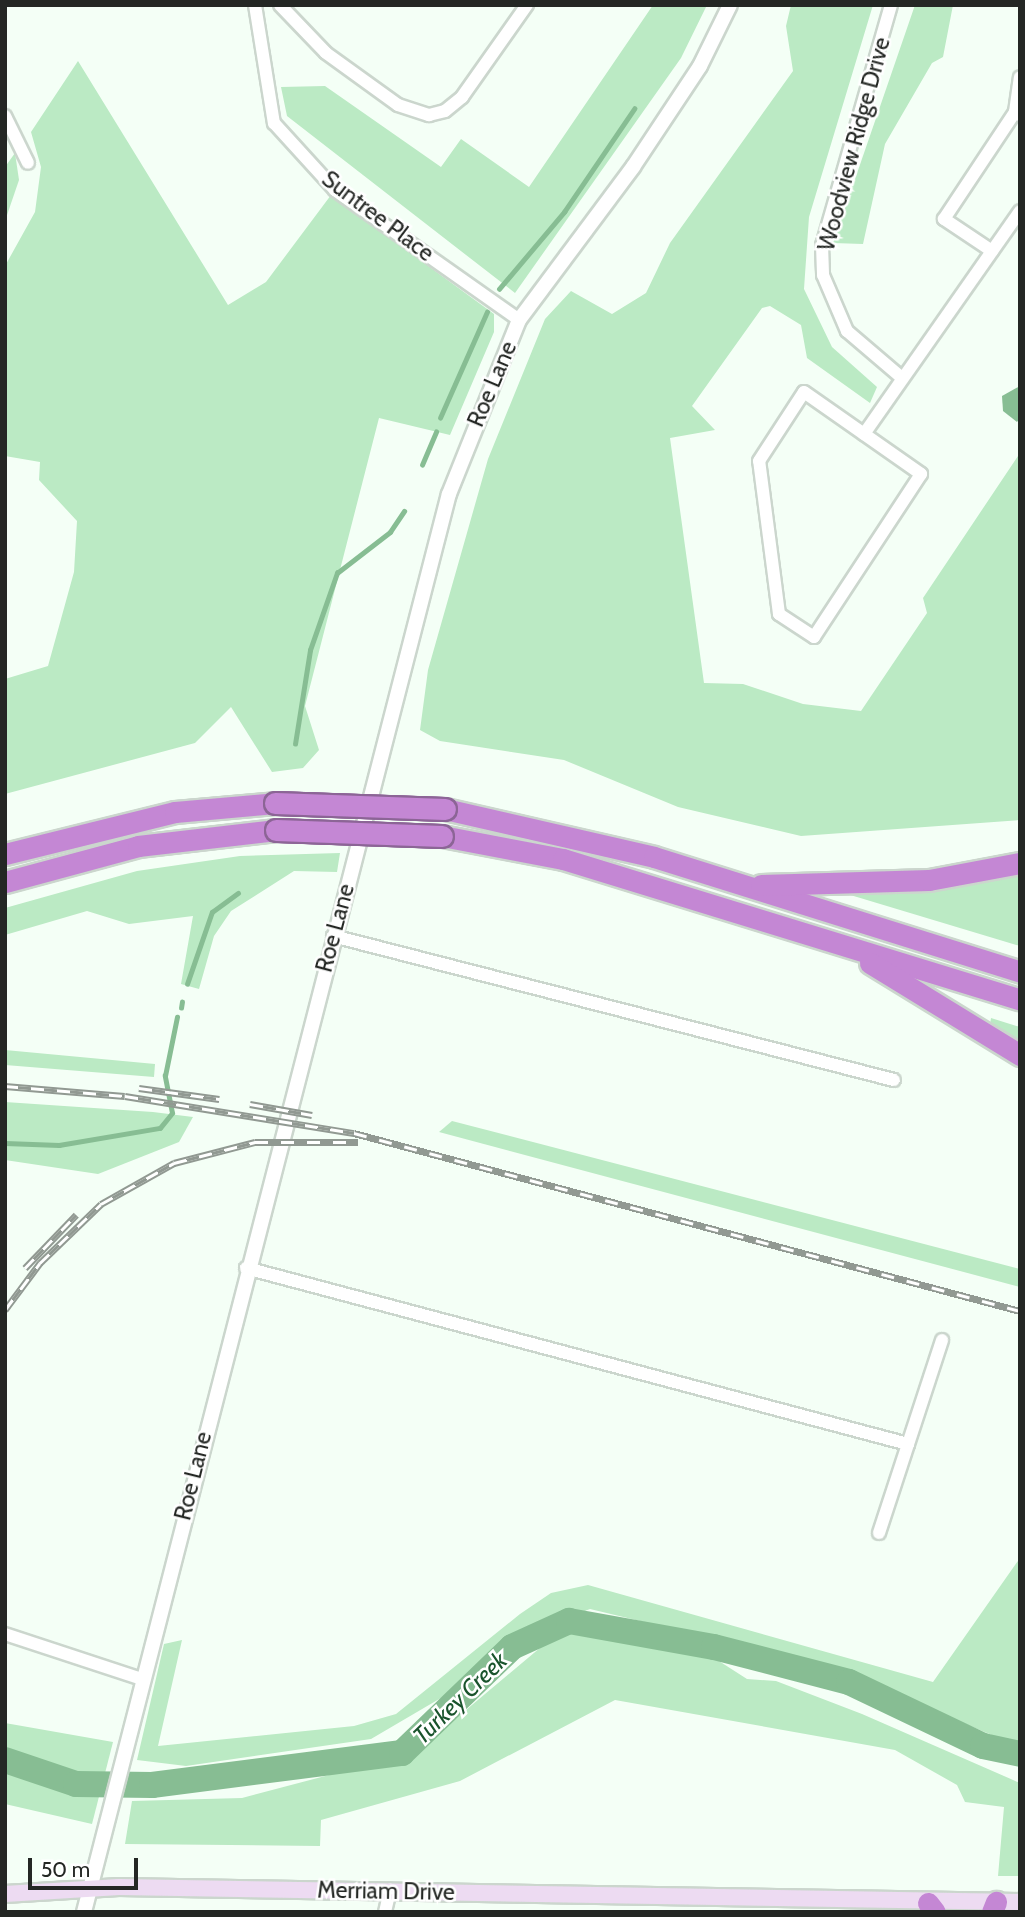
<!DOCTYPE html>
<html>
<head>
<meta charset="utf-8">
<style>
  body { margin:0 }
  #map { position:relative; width:1025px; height:1917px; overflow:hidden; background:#f4fff6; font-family:Cabin,sans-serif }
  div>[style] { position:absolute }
  .green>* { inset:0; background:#bbeac4 }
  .water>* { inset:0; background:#87bd93 }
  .stream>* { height:4.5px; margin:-2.25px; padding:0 2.25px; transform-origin:2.25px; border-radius:2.25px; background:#87bd93 }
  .river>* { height:26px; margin:-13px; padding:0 13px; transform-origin:13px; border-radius:13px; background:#87bd93 }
  .roads { filter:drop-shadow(2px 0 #cbd6cd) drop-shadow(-2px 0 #cbd6cd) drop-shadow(0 2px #cbd6cd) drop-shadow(0 -2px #cbd6cd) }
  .minor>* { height:12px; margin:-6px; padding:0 6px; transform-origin:6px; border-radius:6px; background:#fff }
  .tertiary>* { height:14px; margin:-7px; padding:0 7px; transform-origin:7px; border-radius:7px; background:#fff }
  .secondary>* { height:16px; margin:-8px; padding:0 8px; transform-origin:8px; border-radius:8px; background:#eddbf2 }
  .motorway>* { height:21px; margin:-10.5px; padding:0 10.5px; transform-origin:10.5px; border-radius:10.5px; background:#c487d4 }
  .rail>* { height:7px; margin-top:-3.5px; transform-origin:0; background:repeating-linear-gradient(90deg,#fff 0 13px,#919992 0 26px); box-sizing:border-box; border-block:2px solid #919992 }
  .bridges { filter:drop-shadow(2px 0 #8c6596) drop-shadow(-2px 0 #8c6596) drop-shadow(0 2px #8c6596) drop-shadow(0 -2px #8c6596) }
  .motorway-bridge>* { height:21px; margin:-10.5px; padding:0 10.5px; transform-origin:10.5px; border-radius:10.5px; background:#c487d4 }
  span { translate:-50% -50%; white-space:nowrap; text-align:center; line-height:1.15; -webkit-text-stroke:5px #fff; paint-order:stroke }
  .street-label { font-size:23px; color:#242724 }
  .water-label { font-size:24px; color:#19532c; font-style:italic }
  .frame { position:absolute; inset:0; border:7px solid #242724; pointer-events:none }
  .scale { position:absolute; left:28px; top:1858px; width:110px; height:32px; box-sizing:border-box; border:4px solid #242724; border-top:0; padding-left:9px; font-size:21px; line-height:24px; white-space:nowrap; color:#242724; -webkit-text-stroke:5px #fff; paint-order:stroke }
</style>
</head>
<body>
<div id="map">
  <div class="green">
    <i style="clip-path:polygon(653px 5px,707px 5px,681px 58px,515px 293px,287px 116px,281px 87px,325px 86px,441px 167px,461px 139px,529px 187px)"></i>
    <i style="clip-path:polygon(791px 5px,873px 5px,809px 217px,804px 289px,832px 347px,877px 387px,870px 403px,807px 358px,801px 325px,770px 306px,762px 308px,692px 406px,715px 430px,670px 438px,704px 683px,743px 684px,803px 704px,861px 711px,927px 613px,923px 598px,1020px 453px,1020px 820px,801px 836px,678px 807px,564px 760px,440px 741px,420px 730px,428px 670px,488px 459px,545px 319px,571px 291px,612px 314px,646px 293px,670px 243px,793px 71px,786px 26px)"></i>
    <i style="clip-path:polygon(915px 5px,953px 5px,943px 57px,932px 63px,885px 144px,863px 244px,833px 243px)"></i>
    <i style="clip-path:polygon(78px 61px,228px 305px,266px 282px,331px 195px,494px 314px,494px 332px,450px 435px,379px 418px,305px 706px,319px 750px,303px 768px,272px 772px,231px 707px,195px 743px,5px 794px,5px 679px,48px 666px,74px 572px,77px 521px,39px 480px,40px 462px,5px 456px,5px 266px,35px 212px,41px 167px,31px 132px)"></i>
    <i style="clip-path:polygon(15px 153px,19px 180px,5px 221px,5px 167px)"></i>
    <i style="clip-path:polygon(340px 853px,337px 872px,294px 871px,231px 911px,214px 936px,199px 989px,181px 984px,193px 916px,129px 924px,87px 911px,5px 935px,5px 908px,137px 871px,240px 856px)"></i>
    <i style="clip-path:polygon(1020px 870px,1020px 946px,847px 894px,849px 888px)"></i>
    <i style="clip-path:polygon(991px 1018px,1020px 1027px,1020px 1045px,990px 1025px)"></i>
    <i style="clip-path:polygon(5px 1050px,155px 1064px,154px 1077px,5px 1065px)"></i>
    <i style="clip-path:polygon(5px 1102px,153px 1112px,193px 1117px,179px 1142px,98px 1174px,5px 1160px)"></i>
    <i style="clip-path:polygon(452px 1121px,1020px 1269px,1020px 1287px,439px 1132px)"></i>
    <i style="clip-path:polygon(1020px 1558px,1020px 1747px,832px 1667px,590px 1609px,499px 1643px,446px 1695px,371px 1739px,186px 1766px,137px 1760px,164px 1644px,182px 1640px,158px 1746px,354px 1726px,396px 1714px,520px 1614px,551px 1593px,588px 1585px,933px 1682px)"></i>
    <i style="clip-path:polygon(577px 1631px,708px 1654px,747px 1679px,776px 1681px,862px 1714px,1020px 1783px,1020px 1876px,998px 1876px,1004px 1807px,965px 1802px,957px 1785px,895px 1750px,615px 1700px,460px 1781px,321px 1820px,320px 1846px,125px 1844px,132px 1801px,242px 1798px,416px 1752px,547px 1642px)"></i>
    <i style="clip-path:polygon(5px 1723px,113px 1742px,92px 1824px,5px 1804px)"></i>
  </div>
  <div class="water">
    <i style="clip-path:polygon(1020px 386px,1020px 418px,1017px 422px,1003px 411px,1002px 396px)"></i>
  </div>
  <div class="stream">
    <i style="left:499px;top:289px;width:101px;rotate:-49.8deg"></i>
    <i style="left:564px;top:212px;width:125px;rotate:-55.8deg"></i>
    <i style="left:440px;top:418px;width:116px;rotate:-66.1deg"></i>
    <i style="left:422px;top:465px;width:36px;rotate:-67deg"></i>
    <i style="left:295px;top:744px;width:95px;rotate:-80.9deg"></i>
    <i style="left:310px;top:650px;width:82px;rotate:-70.7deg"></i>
    <i style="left:337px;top:573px;width:67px;rotate:-37.7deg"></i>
    <i style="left:390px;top:532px;width:25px;rotate:-56deg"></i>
    <i style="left:187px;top:984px;width:76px;rotate:-70.9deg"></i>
    <i style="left:212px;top:912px;width:32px;rotate:-36deg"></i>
    <i style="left:181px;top:1008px;width:6px;rotate:-81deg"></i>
    <i style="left:5px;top:1143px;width:54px;rotate:2.1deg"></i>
    <i style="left:59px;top:1145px;width:102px;rotate:-9.6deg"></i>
    <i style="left:160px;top:1128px;width:19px;rotate:-51deg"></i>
    <i style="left:172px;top:1113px;width:38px;rotate:-101deg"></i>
    <i style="left:165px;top:1076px;width:60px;rotate:-78.5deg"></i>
  </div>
  <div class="river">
    <i style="left:5px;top:1760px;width:75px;rotate:18.7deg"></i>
    <i style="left:76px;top:1784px;width:76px;rotate:0.8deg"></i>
    <i style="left:152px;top:1785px;width:252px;rotate:-7.3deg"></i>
    <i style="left:402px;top:1753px;width:153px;rotate:-43.9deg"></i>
    <i style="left:512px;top:1647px;width:63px;rotate:-24.5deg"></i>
    <i style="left:569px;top:1621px;width:147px;rotate:10.2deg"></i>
    <i style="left:714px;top:1647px;width:139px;rotate:14.5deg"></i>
    <i style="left:849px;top:1682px;width:148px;rotate:25.5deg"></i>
    <i style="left:983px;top:1746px;width:38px;rotate:12deg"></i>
  </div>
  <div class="roads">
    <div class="minor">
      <i style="left:255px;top:5px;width:120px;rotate:80.9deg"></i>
      <i style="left:274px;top:123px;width:91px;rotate:47.7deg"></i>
      <i style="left:335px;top:190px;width:225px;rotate:35.2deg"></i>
      <i style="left:280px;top:5px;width:66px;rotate:46.2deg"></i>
      <i style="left:326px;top:53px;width:89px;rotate:35.8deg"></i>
      <i style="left:398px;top:105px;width:33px;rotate:18deg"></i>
      <i style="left:429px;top:115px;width:16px;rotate:-14deg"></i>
      <i style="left:445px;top:111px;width:22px;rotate:-39deg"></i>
      <i style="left:462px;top:97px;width:113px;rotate:-54.8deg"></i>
      <i style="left:891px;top:5px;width:250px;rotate:106deg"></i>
      <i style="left:822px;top:245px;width:30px;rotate:88deg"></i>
      <i style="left:823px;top:275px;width:61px;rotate:66.8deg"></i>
      <i style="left:847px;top:331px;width:72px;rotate:40.5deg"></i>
      <i style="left:1015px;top:112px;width:35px;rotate:-82deg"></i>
      <i style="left:5px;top:116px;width:52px;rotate:63.9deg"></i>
      <i style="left:992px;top:251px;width:58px;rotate:-146.3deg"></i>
      <i style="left:944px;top:219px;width:128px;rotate:-56.4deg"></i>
      <i style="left:1015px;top:112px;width:6px;rotate:31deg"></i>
      <i style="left:804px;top:392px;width:143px;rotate:35deg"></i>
      <i style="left:921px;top:474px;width:195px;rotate:123.3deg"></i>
      <i style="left:814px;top:637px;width:42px;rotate:-146.7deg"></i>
      <i style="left:779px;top:614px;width:154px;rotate:-97.4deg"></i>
      <i style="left:759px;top:461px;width:82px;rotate:-56.9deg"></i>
      <i style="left:864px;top:434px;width:272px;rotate:-55deg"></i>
      <i style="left:333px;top:936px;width:579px;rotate:14.4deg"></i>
      <i style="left:246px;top:1268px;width:685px;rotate:14.89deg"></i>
      <i style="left:879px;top:1533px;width:203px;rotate:-71.9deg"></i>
      <i style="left:5px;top:1634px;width:144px;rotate:18.2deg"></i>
      <i style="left:385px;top:1912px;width:23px;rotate:-77deg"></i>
    </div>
    <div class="tertiary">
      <i style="left:84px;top:1912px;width:1464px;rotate:-75.57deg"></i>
      <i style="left:449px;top:494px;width:188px;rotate:-68.1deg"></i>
      <i style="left:519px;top:320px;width:191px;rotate:-53.3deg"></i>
      <i style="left:633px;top:167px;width:121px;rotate:-56.4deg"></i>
      <i style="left:700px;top:66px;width:68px;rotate:-63.8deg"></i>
    </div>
    <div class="secondary">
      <i style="left:5px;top:1894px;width:114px;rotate:-3.5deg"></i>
      <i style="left:119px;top:1887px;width:901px;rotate:0.95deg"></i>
    </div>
    <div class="motorway">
      <i style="left:445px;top:809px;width:214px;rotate:12.9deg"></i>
      <i style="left:654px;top:857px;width:384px;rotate:17.4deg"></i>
      <i style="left:442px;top:836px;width:123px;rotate:10.8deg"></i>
      <i style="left:563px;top:859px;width:478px;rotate:17.1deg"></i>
      <i style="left:5px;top:854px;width:175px;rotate:-13.9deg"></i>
      <i style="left:175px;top:812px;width:100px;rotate:-5.1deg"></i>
      <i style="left:5px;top:882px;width:138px;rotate:-15.1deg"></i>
      <i style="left:138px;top:846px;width:139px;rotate:-6.6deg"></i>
      <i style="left:761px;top:885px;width:168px;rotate:-1.7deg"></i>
      <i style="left:929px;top:880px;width:93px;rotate:-10.6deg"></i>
      <i style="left:870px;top:963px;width:176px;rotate:31.5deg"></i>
      <i style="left:928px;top:1903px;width:11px;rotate:52deg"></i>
      <i style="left:992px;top:1912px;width:11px;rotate:-68deg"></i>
    </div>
  </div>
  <div class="rail">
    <i style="left:5px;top:1086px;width:120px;rotate:4.8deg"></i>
    <i style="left:125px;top:1096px;width:232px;rotate:9.2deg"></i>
    <i style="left:354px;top:1133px;width:689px;rotate:14.96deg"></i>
    <i style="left:139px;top:1088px;width:81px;rotate:7.8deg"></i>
    <i style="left:250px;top:1104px;width:63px;rotate:10.1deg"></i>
    <i style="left:25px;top:1268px;width:74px;rotate:-46.1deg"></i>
    <i style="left:5px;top:1310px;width:59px;rotate:-53.3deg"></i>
    <i style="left:40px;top:1263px;width:85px;rotate:-44deg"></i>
    <i style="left:101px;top:1204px;width:84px;rotate:-29.3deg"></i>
    <i style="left:174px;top:1163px;width:84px;rotate:-14.5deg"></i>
    <i style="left:255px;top:1142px;width:103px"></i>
  </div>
  <div class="bridges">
    <div class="motorway-bridge">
      <i style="left:275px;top:803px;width:170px;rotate:2deg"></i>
      <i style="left:276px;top:830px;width:166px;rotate:2.1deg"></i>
    </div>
  </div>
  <div class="street-label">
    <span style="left:854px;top:144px;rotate:-75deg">Woodview Ridge Drive</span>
    <span style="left:378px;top:216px;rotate:37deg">Suntree Place</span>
    <span style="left:492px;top:384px;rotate:-67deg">Roe Lane</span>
    <span style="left:335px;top:928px;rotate:-75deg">Roe Lane</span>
    <span style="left:193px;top:1476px;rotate:-76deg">Roe Lane</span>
    <span style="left:386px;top:1891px;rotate:1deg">Merriam Drive</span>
  </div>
  <div class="water-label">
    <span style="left:460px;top:1698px;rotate:-44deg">Turkey Creek</span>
  </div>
  <div class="frame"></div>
  <div class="scale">50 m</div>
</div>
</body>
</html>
